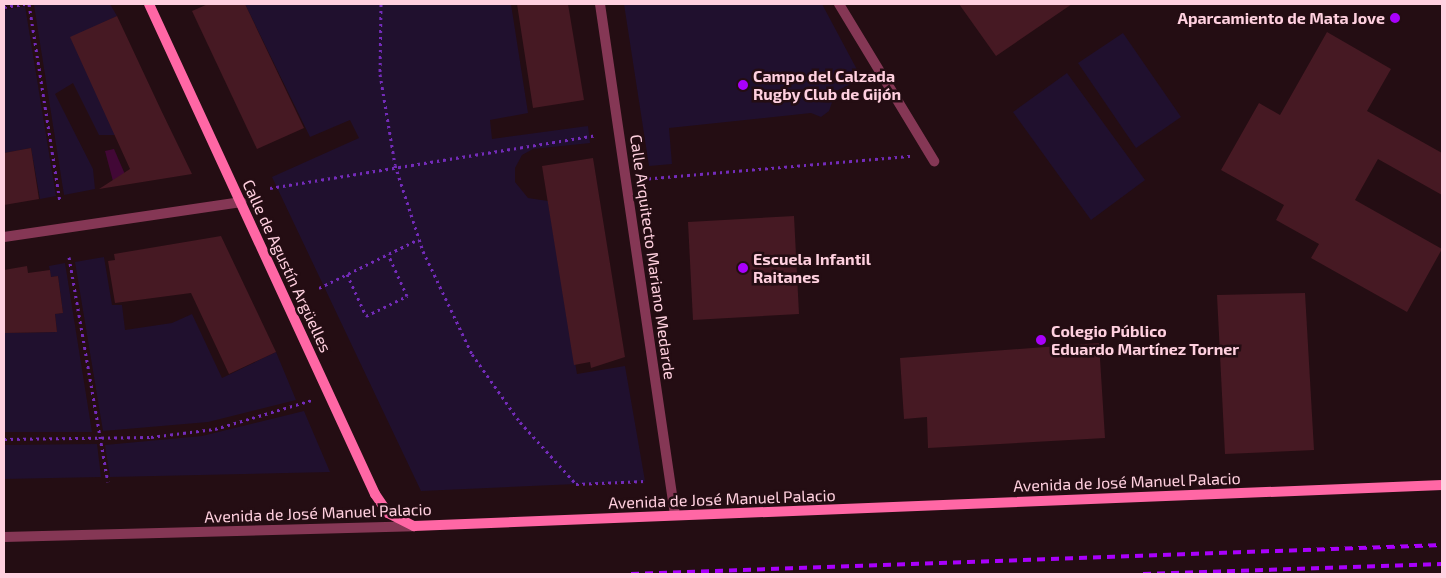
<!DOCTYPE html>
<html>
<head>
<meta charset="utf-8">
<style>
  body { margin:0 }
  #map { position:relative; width:1446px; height:578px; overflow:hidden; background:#240d13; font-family:"Exo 2",sans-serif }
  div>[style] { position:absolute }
  .green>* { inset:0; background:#20102e }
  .water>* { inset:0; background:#420836 }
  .building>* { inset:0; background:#461923 }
  .path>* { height:3px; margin-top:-1.5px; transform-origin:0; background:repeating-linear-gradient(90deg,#732bb9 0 2.5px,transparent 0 6.5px) }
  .street>* { height:10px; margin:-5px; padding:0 5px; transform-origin:5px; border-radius:5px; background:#853755 }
  .secondary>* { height:10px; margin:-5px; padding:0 5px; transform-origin:5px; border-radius:5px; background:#ff67a5 }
  .rail>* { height:4px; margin-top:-2px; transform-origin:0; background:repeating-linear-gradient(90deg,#a900fb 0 8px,transparent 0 14px) }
  .dots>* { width:14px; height:14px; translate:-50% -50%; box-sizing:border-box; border:2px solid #240d13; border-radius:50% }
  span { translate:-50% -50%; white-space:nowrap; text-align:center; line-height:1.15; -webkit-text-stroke:5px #240d13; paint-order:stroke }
  .poi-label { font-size:16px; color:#ffd0df; font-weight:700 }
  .right { translate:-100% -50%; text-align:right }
  .left { translate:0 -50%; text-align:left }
  .street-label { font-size:16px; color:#ffd0df }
  .frame { position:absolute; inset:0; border:5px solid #ffd0df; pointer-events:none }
</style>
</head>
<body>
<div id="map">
  <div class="green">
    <i style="clip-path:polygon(110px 4px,117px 16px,71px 38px,116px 135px,99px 135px,73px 83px,55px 94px,93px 169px,95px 189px,64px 195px,34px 5px)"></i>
    <i style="clip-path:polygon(245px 4px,511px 4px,528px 113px,490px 120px,492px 139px,588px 126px,590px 143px,533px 149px,522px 155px,515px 168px,515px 182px,528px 198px,548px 201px,577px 374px,625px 366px,645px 481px,421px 491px,272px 177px,359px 138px,350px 120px,310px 137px)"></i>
    <i style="clip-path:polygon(624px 4px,822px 4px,862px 79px,836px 91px,829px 111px,821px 117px,811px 113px,669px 128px,672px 164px,649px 166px)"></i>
    <i style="clip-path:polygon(25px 6px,56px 196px,40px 199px,31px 148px,4px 153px,4px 10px)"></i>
    <i style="clip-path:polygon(1123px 33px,1181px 117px,1136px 148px,1078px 63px)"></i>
    <i style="clip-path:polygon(1067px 73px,1145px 180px,1091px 220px,1013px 112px)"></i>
    <i style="clip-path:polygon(104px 257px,112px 305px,122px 305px,125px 330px,172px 323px,192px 314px,222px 378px,276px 352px,296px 400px,208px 422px,103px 431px,75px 262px)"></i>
    <i style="clip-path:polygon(65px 263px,92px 432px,4px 432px,4px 333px,57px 332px,55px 314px,63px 313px,58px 276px,51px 277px,49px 266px)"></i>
    <i style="clip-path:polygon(304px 411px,330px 472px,110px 477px,105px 445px,202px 436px)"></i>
    <i style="clip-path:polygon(97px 444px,101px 477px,4px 479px,4px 445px)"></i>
  </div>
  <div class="water">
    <i style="clip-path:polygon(114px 149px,127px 179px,113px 181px,105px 151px)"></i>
  </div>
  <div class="building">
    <i style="clip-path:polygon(208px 4px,245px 4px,304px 128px,257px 149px,192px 11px)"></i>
    <i style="clip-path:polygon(517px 4px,568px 4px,584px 100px,533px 108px)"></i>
    <i style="clip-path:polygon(959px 4px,1072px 4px,996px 56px)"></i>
    <i style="clip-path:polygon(117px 16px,161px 110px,192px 174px,99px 189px,130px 169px,70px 37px)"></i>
    <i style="clip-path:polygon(1327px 32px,1391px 69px,1367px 111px,1442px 153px,1442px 195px,1378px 159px,1355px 200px,1442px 249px,1407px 312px,1311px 258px,1319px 244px,1276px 220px,1284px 205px,1221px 170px,1259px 103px,1280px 115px)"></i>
    <i style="clip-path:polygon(31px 148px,39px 199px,4px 205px,4px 153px)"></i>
    <i style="clip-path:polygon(593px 158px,625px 357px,591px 368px,590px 362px,574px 365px,542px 166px)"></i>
    <i style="clip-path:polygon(794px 216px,799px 314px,693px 320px,688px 222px)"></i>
    <i style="clip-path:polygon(221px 236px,276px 352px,229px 374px,191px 293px,115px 303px,108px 261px,115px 260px,114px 254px)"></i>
    <i style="clip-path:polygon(27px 266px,28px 273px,50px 270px,51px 277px,58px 276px,63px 313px,55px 314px,57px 332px,4px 333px,4px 270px)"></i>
    <i style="clip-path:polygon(1305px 293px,1314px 450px,1225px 454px,1217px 295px)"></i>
    <i style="clip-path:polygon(1099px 343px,1105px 438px,928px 448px,927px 417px,904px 419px,900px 358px)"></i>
  </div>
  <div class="path">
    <i style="left:29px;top:4px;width:201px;rotate:81.1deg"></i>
    <i style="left:381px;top:4px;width:70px;rotate:90.8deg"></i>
    <i style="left:380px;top:74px;width:92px;rotate:80.6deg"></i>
    <i style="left:395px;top:165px;width:90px;rotate:72deg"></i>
    <i style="left:423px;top:251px;width:114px;rotate:64.6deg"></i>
    <i style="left:472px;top:354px;width:83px;rotate:54.8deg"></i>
    <i style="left:520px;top:422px;width:84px;rotate:47.9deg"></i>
    <i style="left:576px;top:484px;width:69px;rotate:-2.5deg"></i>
    <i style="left:4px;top:7px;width:21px;rotate:-8deg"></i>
    <i style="left:642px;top:179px;width:271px;rotate:-4.9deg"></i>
    <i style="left:270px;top:188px;width:330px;rotate:-9.2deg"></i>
    <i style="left:69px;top:257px;width:228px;rotate:80.2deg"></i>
    <i style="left:347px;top:274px;width:46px;rotate:65.7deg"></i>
    <i style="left:366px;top:316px;width:46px;rotate:-26deg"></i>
    <i style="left:407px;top:296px;width:46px;rotate:-114.3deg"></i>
    <i style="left:319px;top:288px;width:111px;rotate:-26.1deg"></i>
    <i style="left:4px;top:439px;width:147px;rotate:-0.8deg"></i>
    <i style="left:151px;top:437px;width:64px;rotate:-7.1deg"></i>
    <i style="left:215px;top:429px;width:101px;rotate:-16.6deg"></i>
  </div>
  <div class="street">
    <i style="left:600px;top:4px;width:516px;rotate:81.65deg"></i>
    <i style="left:839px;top:4px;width:184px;rotate:58.8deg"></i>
    <i style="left:4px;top:237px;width:240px;rotate:-8.4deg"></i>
    <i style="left:4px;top:537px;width:410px;rotate:-1.5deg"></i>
  </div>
  <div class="secondary">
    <i style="left:149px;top:4px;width:540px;rotate:65.24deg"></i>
    <i style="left:375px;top:494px;width:23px;rotate:56deg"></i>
    <i style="left:388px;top:513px;width:29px;rotate:27deg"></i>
    <i style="left:414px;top:526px;width:1029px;rotate:-2.28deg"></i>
  </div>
  <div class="rail">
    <i style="left:631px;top:574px;width:812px;rotate:-2.05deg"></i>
    <i style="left:1143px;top:574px;width:299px;rotate:-1.9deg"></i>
  </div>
  <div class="dots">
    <i style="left:1395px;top:18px;background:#a900fb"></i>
    <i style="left:743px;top:85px;background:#a900fb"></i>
    <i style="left:743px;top:268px;background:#a900fb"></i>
    <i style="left:1041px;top:340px;background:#a900fb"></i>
  </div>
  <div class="poi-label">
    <span class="right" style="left:1385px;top:18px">Aparcamiento de Mata Jove</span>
    <span class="left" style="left:753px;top:85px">Campo del Calzada<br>Rugby Club de Gijón</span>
    <span class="left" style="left:753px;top:268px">Escuela Infantil<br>Raitanes</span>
    <span class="left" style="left:1051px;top:340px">Colegio Público<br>Eduardo Martínez Torner</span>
  </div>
  <div class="street-label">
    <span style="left:653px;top:257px;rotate:82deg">Calle Arquitecto Mariano Medarde</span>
    <span style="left:287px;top:266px;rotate:65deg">Calle de Agustín Argüelles</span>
    <span style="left:1127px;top:482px;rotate:-2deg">Avenida de José Manuel Palacio</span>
    <span style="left:722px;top:499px;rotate:-2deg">Avenida de José Manuel Palacio</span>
    <span style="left:318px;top:513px;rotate:-2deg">Avenida de José Manuel Palacio</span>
  </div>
  <div class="frame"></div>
</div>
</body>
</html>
